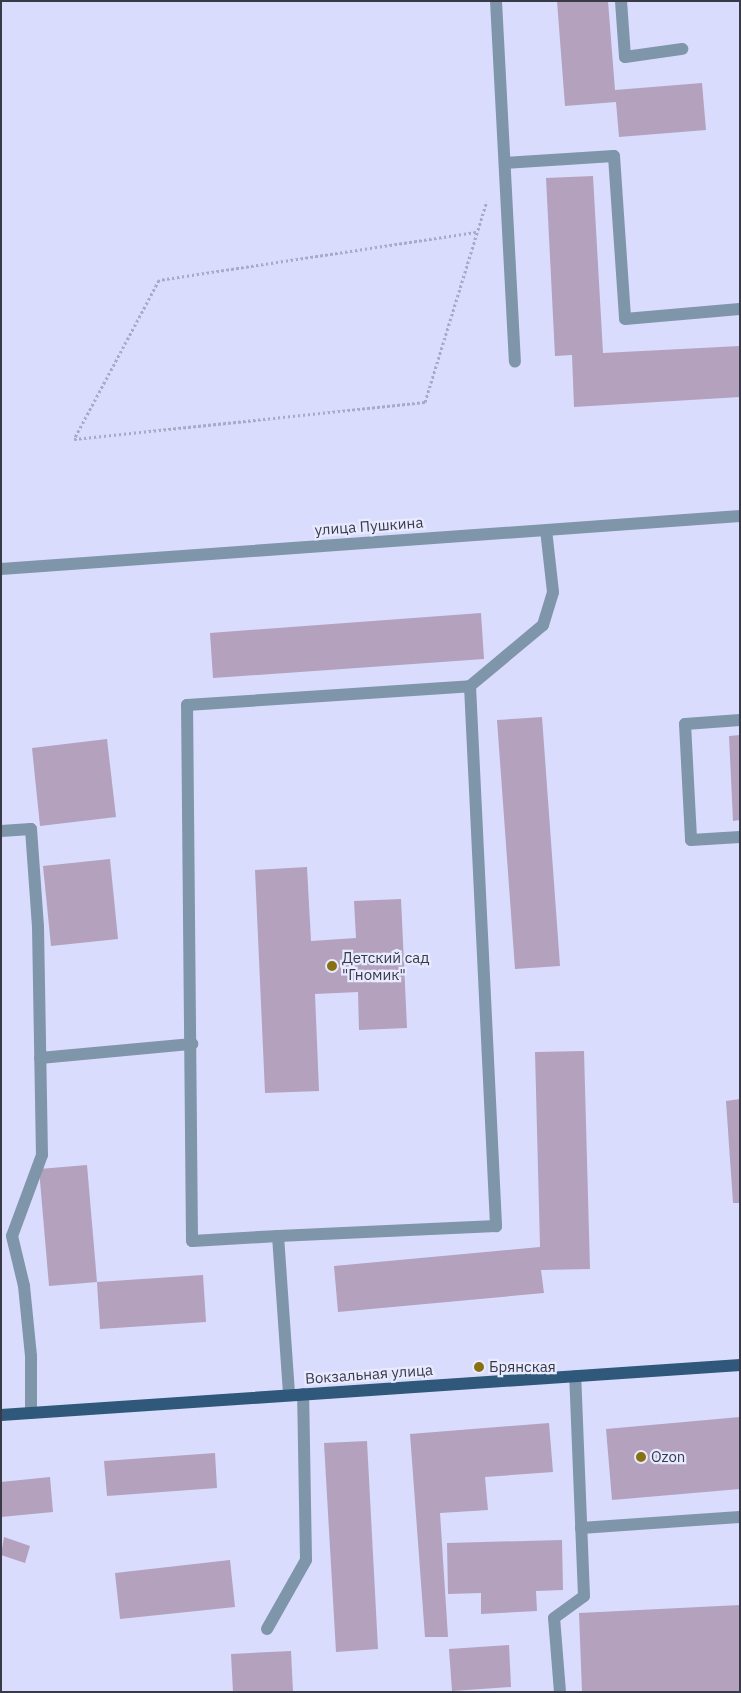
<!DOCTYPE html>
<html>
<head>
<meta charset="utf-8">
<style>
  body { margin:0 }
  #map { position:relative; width:741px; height:1693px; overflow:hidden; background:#d9dcfd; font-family:"IBM Plex Sans",sans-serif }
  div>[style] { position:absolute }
  .building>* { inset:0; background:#b4a1bd }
  .path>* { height:3px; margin-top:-1.5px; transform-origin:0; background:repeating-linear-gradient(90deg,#a8abc6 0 2.5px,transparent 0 5px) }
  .minor>* { height:12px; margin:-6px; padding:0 6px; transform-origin:6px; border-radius:6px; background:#7f95a9 }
  .major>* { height:12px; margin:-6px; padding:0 6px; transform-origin:6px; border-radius:6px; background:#2f587a }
  .dots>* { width:14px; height:14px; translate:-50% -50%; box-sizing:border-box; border:2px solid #e8eaff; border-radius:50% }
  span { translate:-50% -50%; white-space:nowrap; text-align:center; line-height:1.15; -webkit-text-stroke:4.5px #e8eaff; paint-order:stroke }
  .street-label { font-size:15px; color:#393a47 }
  .poi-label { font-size:15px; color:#393a47 }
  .left { translate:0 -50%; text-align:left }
  .frame { position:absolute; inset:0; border:2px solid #393a47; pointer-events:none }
</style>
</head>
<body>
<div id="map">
  <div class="building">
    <i style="clip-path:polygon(557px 1px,608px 1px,615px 90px,702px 83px,706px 130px,619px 137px,616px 102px,565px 106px)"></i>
    <i style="clip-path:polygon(593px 176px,603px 353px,740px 346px,740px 397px,574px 407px,572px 355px,555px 356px,546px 178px)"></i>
    <i style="clip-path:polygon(481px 613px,484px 659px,213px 678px,210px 633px)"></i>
    <i style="clip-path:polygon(542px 717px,560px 966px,515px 969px,497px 720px)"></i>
    <i style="clip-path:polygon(740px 735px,740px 820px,733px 821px,729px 736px)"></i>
    <i style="clip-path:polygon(107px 739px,116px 817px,40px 826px,32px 748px)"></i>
    <i style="clip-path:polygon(110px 859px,118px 939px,51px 946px,43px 866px)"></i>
    <i style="clip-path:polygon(307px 867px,311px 941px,356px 938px,354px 901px,401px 899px,407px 1028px,359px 1030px,358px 992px,315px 994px,319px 1091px,265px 1093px,255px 870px)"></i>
    <i style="clip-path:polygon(584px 1051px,590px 1269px,541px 1270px,544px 1293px,338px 1312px,334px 1266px,540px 1247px,535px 1052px)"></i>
    <i style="clip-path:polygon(740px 1099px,740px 1203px,733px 1203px,726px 1101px)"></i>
    <i style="clip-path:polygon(87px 1165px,97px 1282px,49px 1286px,39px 1169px)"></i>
    <i style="clip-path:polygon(203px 1275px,206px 1322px,100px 1329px,97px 1282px)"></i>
    <i style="clip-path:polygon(740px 1417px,740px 1489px,612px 1500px,606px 1429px)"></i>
    <i style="clip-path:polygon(549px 1423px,553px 1472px,485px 1477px,488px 1510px,440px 1513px,448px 1637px,425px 1637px,410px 1434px)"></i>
    <i style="clip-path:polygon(367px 1441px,378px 1649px,336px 1652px,324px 1443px)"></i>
    <i style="clip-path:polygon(215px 1453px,217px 1488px,107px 1496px,104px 1461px)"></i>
    <i style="clip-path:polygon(50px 1477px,53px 1512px,1px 1517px,1px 1482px)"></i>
    <i style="clip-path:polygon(4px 1537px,30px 1546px,25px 1563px,1px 1555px)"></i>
    <i style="clip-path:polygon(562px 1540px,563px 1590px,536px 1591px,537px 1611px,481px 1614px,481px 1593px,448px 1594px,447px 1543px)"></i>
    <i style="clip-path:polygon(230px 1560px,235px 1607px,120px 1619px,115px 1573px)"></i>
    <i style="clip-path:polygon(740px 1605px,740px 1692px,582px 1692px,579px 1613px)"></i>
    <i style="clip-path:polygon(509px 1645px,511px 1687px,452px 1691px,449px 1649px)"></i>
    <i style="clip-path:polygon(291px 1651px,293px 1692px,233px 1692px,231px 1654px)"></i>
  </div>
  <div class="path">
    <i style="left:476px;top:232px;width:321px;rotate:171.4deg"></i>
    <i style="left:159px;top:280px;width:180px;rotate:118.1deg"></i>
    <i style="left:74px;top:439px;width:353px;rotate:-6deg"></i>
    <i style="left:425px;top:402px;width:210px;rotate:-72.9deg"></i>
  </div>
  <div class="minor">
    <i style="left:496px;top:1px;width:361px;rotate:87deg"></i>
    <i style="left:621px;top:1px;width:56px;rotate:85.9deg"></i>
    <i style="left:625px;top:57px;width:58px;rotate:-8deg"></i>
    <i style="left:505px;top:163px;width:109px;rotate:-3.7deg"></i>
    <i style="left:614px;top:156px;width:163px;rotate:86.1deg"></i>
    <i style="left:625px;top:319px;width:115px;rotate:-5deg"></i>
    <i style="left:1px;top:569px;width:741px;rotate:-4.1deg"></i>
    <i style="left:470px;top:686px;width:95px;rotate:-39.9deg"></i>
    <i style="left:543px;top:625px;width:34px;rotate:-73deg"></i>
    <i style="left:553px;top:592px;width:62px;rotate:-96.4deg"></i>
    <i style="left:740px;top:720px;width:55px;rotate:175.8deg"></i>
    <i style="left:685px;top:724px;width:116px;rotate:87deg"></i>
    <i style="left:691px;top:840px;width:49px;rotate:-3.5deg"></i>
    <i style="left:1px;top:831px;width:30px;rotate:-4deg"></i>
    <i style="left:31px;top:829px;width:98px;rotate:85.9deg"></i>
    <i style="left:38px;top:927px;width:228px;rotate:89deg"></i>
    <i style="left:42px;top:1155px;width:86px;rotate:110.3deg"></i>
    <i style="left:12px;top:1236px;width:51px;rotate:76.5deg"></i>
    <i style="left:24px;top:1286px;width:70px;rotate:84.3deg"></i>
    <i style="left:31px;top:1356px;width:57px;rotate:90deg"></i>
    <i style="left:40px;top:1058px;width:153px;rotate:-5.3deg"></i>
    <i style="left:278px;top:1236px;width:86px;rotate:176.7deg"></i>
    <i style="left:192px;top:1241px;width:536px;rotate:-90.53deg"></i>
    <i style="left:187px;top:705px;width:284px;rotate:-3.8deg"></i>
    <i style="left:470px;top:686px;width:541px;rotate:87.24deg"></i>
    <i style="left:496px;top:1226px;width:218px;rotate:177.4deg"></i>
    <i style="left:278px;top:1236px;width:159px;rotate:86deg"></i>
    <i style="left:581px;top:1528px;width:159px;rotate:-4deg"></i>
    <i style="left:267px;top:1629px;width:79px;rotate:-60.5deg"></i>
    <i style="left:306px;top:1560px;width:166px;rotate:-91deg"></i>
    <i style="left:560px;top:1692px;width:74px;rotate:-94.6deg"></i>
    <i style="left:554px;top:1618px;width:37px;rotate:-36deg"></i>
    <i style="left:584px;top:1596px;width:220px;rotate:-92.3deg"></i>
  </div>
  <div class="major">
    <i style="left:1px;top:1415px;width:741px;rotate:-3.87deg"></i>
  </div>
  <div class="dots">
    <i style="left:332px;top:966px;background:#877112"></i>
    <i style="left:479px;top:1367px;background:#877112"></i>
    <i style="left:641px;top:1457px;background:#877112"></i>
  </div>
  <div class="street-label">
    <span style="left:369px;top:526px;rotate:-4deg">улица Пушкина</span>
    <span style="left:369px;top:1374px;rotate:-4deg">Вокзальная улица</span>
  </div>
  <div class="poi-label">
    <span class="left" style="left:342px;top:966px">Детский сад<br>"Гномик"</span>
    <span class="left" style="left:489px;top:1367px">Брянская</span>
    <span class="left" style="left:651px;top:1457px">Ozon</span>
  </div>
  <div class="frame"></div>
</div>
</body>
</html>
